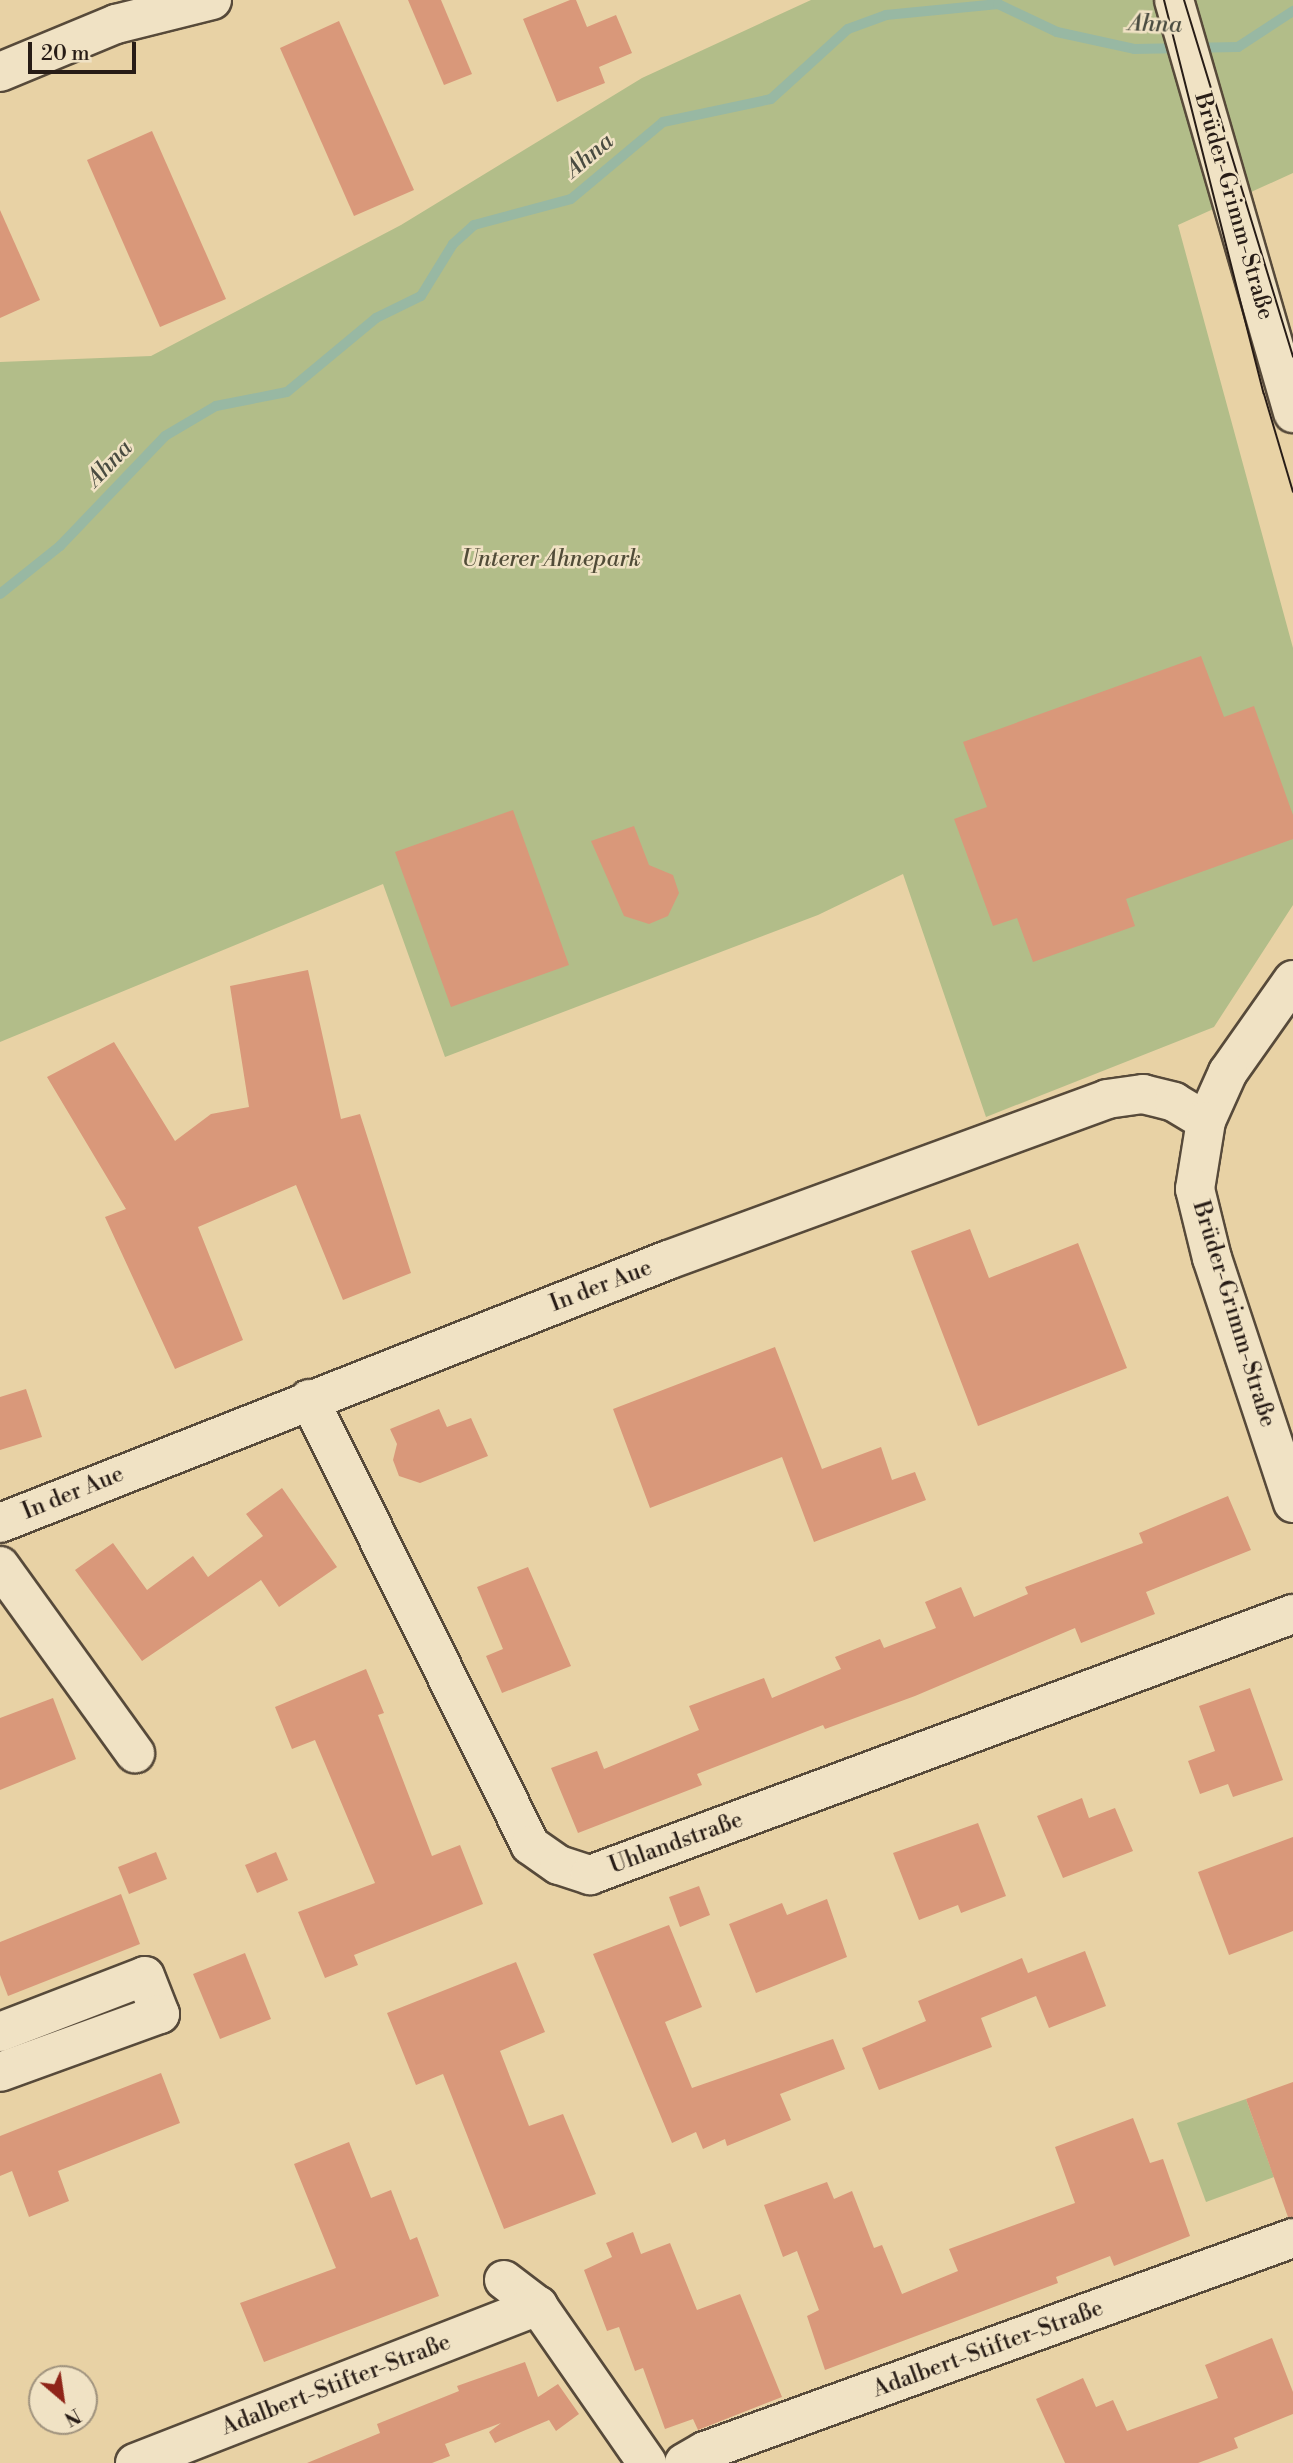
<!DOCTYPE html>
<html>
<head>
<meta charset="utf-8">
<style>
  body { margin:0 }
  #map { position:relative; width:1293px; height:2463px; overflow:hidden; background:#e8d2a5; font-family:"Libre Bodoni",serif }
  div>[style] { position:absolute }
  .green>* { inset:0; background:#b2bd89 }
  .stream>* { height:10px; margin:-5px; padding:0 5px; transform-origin:5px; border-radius:5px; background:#98b8a3 }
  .building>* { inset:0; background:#d9987a }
  .roads { filter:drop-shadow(2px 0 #574a3a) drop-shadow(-2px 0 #574a3a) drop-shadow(0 2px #574a3a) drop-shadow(0 -2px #574a3a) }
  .street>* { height:38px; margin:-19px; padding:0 19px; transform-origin:19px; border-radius:19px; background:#f0e2c4 }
  .secondary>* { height:38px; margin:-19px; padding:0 19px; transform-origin:19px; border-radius:19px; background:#f0e2c4 }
  .tram>* { height:2px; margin:-1px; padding:0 1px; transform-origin:1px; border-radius:1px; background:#271c16 }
  span { translate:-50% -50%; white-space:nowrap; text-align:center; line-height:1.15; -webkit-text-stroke:5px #f0e2c4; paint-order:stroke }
  .street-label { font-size:23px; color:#271c16 }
  .park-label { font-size:23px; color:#514c38; font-style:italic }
  .water-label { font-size:24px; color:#494b40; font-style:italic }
  .north { position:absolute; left:28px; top:2365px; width:70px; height:70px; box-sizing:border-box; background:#f0e2c4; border:2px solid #a0937e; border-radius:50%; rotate:151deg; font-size:19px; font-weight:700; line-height:28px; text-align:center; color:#271c16 }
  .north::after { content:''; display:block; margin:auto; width:24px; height:32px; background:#8f2418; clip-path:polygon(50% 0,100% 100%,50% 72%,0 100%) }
  .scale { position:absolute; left:28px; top:42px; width:108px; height:32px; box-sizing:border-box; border:4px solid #271c16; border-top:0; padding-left:9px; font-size:21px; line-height:24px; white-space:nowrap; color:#271c16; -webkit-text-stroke:5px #f0e2c4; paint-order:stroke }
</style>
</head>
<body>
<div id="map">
  <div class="green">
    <i style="clip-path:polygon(811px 0,1293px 0,1293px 173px,1178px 225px,1293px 648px,1293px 905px,1214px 1027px,986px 1117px,903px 874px,818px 915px,445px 1057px,383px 884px,0 1042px,0 362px,151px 356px,401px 225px,642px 78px)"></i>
    <i style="clip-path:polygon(1246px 2099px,1274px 2177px,1206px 2202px,1177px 2123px)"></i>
  </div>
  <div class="stream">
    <i style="left:0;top:594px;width:77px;rotate:-38.7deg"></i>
    <i style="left:60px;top:546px;width:152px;rotate:-46.3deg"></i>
    <i style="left:165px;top:436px;width:59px;rotate:-30.5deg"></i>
    <i style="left:216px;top:406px;width:72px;rotate:-11.2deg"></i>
    <i style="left:287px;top:392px;width:116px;rotate:-39.7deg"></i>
    <i style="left:376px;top:318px;width:50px;rotate:-26.1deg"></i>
    <i style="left:421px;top:296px;width:61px;rotate:-58.4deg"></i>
    <i style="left:453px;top:244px;width:28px;rotate:-42deg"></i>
    <i style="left:474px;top:225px;width:100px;rotate:-15deg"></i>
    <i style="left:571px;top:199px;width:120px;rotate:-39.9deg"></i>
    <i style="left:663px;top:122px;width:110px;rotate:-12deg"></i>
    <i style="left:771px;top:99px;width:104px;rotate:-42.3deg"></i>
    <i style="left:848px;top:29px;width:40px;rotate:-20.2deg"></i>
    <i style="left:886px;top:15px;width:113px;rotate:-5.6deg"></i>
    <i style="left:998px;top:4px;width:65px;rotate:25.4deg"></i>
    <i style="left:1057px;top:32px;width:79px;rotate:12.4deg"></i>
    <i style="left:1134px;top:49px;width:104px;rotate:-1.1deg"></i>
    <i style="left:1238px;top:47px;width:66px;rotate:-33.2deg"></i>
  </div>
  <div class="building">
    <i style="clip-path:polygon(408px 0,441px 0,472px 74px,444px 85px)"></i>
    <i style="clip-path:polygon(570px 0,576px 0,587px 27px,616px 15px,632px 53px,599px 67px,605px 83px,557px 102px,523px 19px)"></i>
    <i style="clip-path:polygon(339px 21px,414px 190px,354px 216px,280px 48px)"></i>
    <i style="clip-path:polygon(152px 131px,226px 299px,160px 327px,87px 160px)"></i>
    <i style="clip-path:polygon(0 210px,40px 300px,0 318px)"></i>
    <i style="clip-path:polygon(1201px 656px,1224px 717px,1254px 706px,1293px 815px,1293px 839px,1126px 899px,1135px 926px,1033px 962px,1017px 918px,993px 926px,954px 819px,987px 807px,963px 742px)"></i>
    <i style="clip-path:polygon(513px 810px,569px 965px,451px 1007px,395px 852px)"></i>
    <i style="clip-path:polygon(634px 826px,649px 865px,673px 875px,679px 893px,668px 916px,649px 924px,624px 916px,591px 841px)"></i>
    <i style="clip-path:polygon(308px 970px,341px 1119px,360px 1114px,411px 1273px,343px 1300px,296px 1185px,198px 1227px,243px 1340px,175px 1369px,105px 1217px,126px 1209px,47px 1077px,114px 1042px,175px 1141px,211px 1114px,249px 1107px,230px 986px)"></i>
    <i style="clip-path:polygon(970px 1229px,989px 1278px,1078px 1243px,1127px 1368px,978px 1426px,911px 1251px)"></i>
    <i style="clip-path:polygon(775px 1347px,822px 1469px,881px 1447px,892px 1480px,915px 1472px,926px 1500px,814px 1542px,782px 1457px,650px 1508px,613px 1409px)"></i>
    <i style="clip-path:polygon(26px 1389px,42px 1437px,0 1450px,0 1397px)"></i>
    <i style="clip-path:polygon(439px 1409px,447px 1427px,471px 1418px,488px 1456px,420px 1483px,399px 1476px,393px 1460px,397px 1444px,390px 1429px)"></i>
    <i style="clip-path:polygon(282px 1488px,337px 1567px,279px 1607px,261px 1580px,142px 1661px,75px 1570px,113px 1543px,147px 1590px,193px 1556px,208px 1577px,263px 1536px,246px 1514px)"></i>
    <i style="clip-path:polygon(1228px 1496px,1251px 1550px,1146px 1592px,1155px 1614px,1081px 1643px,1075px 1628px,915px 1696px,825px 1729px,823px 1725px,697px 1774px,702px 1785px,578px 1833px,551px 1768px,597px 1751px,604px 1769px,699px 1730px,689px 1706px,764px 1678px,772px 1698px,841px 1669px,835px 1657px,880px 1639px,884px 1648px,936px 1628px,925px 1602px,961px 1587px,974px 1617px,1028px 1594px,1025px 1587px,1143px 1543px,1139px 1533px)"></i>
    <i style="clip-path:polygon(528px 1567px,571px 1666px,502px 1693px,486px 1656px,503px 1649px,477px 1587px)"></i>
    <i style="clip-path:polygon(366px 1669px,384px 1713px,378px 1715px,432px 1856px,460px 1845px,483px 1904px,354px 1955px,358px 1965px,325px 1978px,298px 1912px,375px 1883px,315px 1740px,292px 1749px,275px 1707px)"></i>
    <i style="clip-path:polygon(1250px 1688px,1283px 1780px,1233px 1797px,1228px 1784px,1200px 1794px,1188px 1761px,1215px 1751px,1199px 1706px)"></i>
    <i style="clip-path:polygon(53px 1698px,76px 1759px,0 1790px,0 1718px)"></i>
    <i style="clip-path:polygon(1082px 1798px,1089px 1818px,1115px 1808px,1133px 1851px,1063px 1878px,1037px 1816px)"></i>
    <i style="clip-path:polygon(978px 1823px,1006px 1896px,961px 1913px,958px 1905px,919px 1920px,893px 1853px)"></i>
    <i style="clip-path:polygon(1293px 1837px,1293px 1931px,1229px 1955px,1198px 1872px)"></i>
    <i style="clip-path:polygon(156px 1852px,167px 1879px,129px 1894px,118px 1867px)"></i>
    <i style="clip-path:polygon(276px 1852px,288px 1880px,257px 1893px,245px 1865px)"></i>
    <i style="clip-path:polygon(699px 1886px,710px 1915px,680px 1927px,669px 1897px)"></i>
    <i style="clip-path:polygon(121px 1894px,140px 1944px,8px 1996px,0 1975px,0 1942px)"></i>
    <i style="clip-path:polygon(827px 1899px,847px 1957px,756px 1993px,729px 1924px,782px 1903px,787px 1915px)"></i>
    <i style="clip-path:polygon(669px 1925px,702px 2007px,665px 2022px,692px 2088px,833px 2039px,845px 2069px,780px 2094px,791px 2120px,727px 2146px,725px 2139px,703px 2149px,696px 2132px,672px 2143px,593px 1954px)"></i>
    <i style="clip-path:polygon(1085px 1951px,1106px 2006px,1049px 2028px,1036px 1996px,981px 2018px,992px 2047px,879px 2090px,862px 2048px,926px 2021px,918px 2001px,1022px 1958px,1028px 1973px)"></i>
    <i style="clip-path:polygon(245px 1953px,271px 2019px,220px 2039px,193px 1974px)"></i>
    <i style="clip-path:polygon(516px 1962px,545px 2032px,500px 2051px,529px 2126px,563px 2114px,596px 2194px,504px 2229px,443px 2074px,416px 2085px,387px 2013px)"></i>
    <i style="clip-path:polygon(161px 2073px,180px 2123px,58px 2171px,69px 2201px,29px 2217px,12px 2171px,0 2176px,0 2136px)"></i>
    <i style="clip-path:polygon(1293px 2082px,1293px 2217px,1288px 2217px,1246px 2099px)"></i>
    <i style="clip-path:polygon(1133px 2118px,1150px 2163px,1163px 2159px,1190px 2236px,1114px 2266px,1110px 2256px,1056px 2277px,1058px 2283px,825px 2370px,807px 2316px,819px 2310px,797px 2251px,783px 2257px,764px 2205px,827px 2182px,834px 2199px,852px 2191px,874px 2248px,882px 2245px,902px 2294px,958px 2271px,949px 2249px,1075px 2203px,1055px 2147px)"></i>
    <i style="clip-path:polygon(349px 2142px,371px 2198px,391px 2190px,410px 2240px,417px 2237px,439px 2296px,264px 2362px,240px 2303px,336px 2268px,294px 2164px)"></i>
    <i style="clip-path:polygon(633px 2232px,641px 2254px,670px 2243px,697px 2310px,740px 2294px,782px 2397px,698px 2430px,693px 2419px,665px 2429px,643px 2368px,635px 2371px,619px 2327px,607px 2331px,584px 2270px,612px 2257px,606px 2243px)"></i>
    <i style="clip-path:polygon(1272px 2338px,1293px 2392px,1293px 2414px,1234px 2438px,1238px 2448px,1198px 2463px,1065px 2463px,1036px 2399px,1083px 2378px,1096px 2407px,1113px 2400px,1127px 2431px,1218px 2398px,1205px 2365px)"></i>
    <i style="clip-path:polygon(525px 2362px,538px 2397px,558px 2384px,579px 2414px,556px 2431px,549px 2420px,495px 2443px,489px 2432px,501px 2423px,445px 2444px,450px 2456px,432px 2463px,307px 2463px,380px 2433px,377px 2424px,459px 2391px,457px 2386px)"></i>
  </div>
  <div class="roads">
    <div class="street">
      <i style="left:0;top:72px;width:126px;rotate:-22.5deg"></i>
      <i style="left:116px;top:24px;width:99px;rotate:-14deg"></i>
      <i style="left:309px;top:1399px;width:498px;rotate:63.6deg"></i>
      <i style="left:530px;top:1845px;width:35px;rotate:35deg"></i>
      <i style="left:559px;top:1865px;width:33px;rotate:18deg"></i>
      <i style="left:590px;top:1875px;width:750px;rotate:-20.37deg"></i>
      <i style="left:0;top:1523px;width:718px;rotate:-21.49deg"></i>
      <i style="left:668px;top:1260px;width:468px;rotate:-20.1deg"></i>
      <i style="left:1107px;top:1099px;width:36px;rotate:-8deg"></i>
      <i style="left:1143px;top:1094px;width:32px;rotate:14deg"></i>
      <i style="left:1174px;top:1102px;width:37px;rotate:31deg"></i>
      <i style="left:0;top:1566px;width:231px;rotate:54.2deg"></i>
      <i style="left:0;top:2032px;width:155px;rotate:-21.1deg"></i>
      <i style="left:145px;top:1976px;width:41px;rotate:68.5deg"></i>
      <i style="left:160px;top:2014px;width:170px;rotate:160.1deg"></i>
      <i style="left:504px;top:2280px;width:43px;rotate:37.4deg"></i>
      <i style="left:538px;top:2306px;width:191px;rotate:55.2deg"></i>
      <i style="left:135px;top:2463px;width:433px;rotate:-21.3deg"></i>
      <i style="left:684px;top:2463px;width:24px;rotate:-30deg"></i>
      <i style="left:705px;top:2451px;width:625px;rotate:-19.91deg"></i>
    </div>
    <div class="secondary">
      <i style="left:1174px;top:0;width:430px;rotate:73.9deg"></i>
      <i style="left:1293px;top:980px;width:113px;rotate:125.2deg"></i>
      <i style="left:1228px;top:1072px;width:54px;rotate:114.2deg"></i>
      <i style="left:1206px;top:1121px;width:69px;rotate:99.2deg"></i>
      <i style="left:1195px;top:1189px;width:71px;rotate:76.2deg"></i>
      <i style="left:1212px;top:1258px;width:258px;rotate:71.7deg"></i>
    </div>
  </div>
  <div class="tram">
    <i style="left:1164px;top:0;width:406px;rotate:75.8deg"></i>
    <i style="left:1264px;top:394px;width:102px;rotate:73.5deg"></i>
    <i style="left:1184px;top:0;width:373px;rotate:73deg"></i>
  </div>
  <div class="street-label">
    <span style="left:1234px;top:206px;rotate:74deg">Brüder-Grimm-Straße</span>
    <span style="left:601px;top:1286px;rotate:-21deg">In der Aue</span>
    <span style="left:1234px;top:1314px;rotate:73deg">Brüder-Grimm-Straße</span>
    <span style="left:73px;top:1493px;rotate:-22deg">In der Aue</span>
    <span style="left:676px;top:1843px;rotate:-20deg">Uhlandstraße</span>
    <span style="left:988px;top:2349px;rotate:-20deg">Adalbert-Stifter-Straße</span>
    <span style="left:336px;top:2385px;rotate:-21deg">Adalbert-Stifter-Straße</span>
  </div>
  <div class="park-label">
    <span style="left:551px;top:559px">Unterer Ahnepark</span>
  </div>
  <div class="water-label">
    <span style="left:1155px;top:25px;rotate:2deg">Ahna</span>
    <span style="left:590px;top:156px;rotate:-40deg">Ahna</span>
    <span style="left:110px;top:464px;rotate:-46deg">Ahna</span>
  </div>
  <div class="north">N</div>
  <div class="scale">20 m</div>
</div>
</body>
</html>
